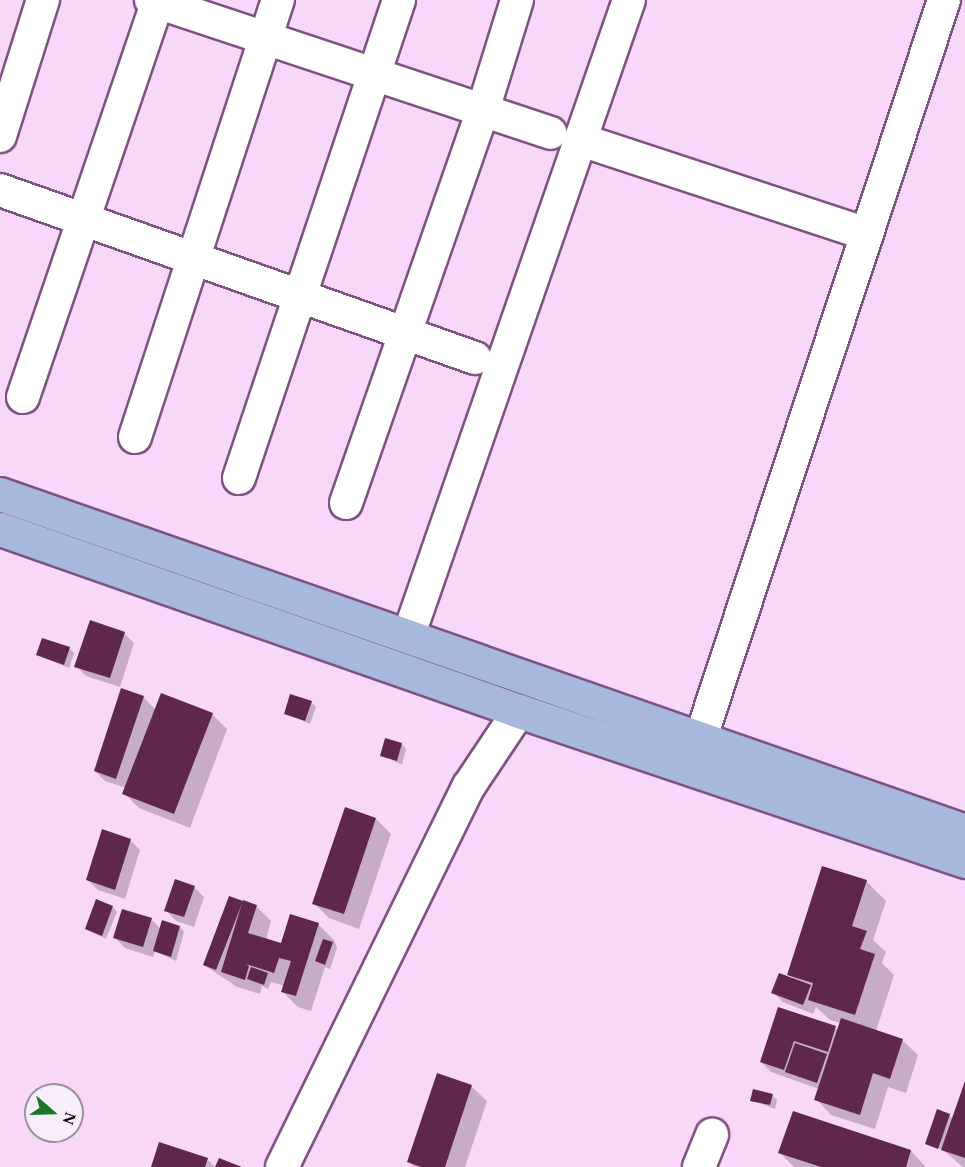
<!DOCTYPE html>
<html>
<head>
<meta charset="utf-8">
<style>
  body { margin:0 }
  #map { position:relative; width:965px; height:1167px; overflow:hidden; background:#f8d8f9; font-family:"Times New Roman",serif }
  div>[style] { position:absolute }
  .shadow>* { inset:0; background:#0003 }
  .building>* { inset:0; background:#5f274a }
  .roads { filter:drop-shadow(2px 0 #7f5283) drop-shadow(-2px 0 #7f5283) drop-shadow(0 2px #7f5283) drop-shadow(0 -2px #7f5283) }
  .minor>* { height:32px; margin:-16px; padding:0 16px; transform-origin:16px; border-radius:16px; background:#fff }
  .major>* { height:33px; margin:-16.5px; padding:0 16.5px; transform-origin:16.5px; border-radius:16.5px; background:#a6b8dc }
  span { translate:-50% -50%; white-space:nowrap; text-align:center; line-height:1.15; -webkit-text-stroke:6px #f8eef9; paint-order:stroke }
  .north { position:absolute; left:24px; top:1083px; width:60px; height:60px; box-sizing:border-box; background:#f8eef9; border:2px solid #9d909e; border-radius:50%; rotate:110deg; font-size:16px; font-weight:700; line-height:24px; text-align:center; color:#150416 }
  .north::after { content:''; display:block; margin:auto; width:21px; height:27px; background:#1b7625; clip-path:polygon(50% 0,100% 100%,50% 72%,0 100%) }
</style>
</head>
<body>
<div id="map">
  <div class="shadow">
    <i style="clip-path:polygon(124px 633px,134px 643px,120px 687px,86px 676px,76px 666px)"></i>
    <i style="clip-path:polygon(69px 648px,74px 653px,69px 668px,37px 655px)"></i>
    <i style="clip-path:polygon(143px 697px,156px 710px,212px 714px,227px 729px,190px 828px,139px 808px,124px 793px,126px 788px,105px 781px,95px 771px)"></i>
    <i style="clip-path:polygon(311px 702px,316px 707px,310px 724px,286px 713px)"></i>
    <i style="clip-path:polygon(402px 744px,406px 749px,402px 765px,382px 755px)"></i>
    <i style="clip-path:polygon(376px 819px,391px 834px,359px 929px,329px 918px,314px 903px)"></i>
    <i style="clip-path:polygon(130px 840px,140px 850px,125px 899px,98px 890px,88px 880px)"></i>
    <i style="clip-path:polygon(866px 881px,886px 901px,873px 940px,886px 952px,882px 963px,894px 975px,876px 1031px,902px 1040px,918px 1055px,906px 1093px,888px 1087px,875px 1129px,831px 1115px,816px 1099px,819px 1089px,771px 1072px,761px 1062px,779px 1009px,838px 1030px,841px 1023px,830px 1020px,816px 1007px,813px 1014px,783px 1002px,773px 992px,796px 981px,789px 974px)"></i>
    <i style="clip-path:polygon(194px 887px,204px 897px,194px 927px,176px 921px,166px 910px)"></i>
    <i style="clip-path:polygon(230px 898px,256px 906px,271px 921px,266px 940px,282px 945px,318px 924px,334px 940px,337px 948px,330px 969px,325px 967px,311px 1011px,298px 1007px,283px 992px,285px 986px,271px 982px,268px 989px,262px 986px,260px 994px,237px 987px,204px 965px)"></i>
    <i style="clip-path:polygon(113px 907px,117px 912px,106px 939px,86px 929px)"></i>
    <i style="clip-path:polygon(123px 911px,152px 920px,161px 929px,180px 927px,184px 932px,176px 961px,155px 951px,153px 957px,125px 948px,115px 938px)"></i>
    <i style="clip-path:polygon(965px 1084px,965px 1167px,963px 1167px,943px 1150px,927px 1144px,949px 1115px,953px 1119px)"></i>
    <i style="clip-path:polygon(471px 1086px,487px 1101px,465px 1167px,414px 1167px,409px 1162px)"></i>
    <i style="clip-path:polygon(772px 1095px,777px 1100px,775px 1109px,752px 1100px)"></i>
    <i style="clip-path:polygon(911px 1151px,926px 1167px,794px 1167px,780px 1153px)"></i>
    <i style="clip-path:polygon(207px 1159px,215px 1167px,152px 1167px)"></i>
  </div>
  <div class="building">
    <i style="clip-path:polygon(90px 620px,125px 632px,110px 678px,74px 667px)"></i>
    <i style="clip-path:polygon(42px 638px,70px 647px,64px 665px,36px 655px)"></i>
    <i style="clip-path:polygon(121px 688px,144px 696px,116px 779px,94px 771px)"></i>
    <i style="clip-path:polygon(161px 693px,213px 713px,174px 814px,122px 794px)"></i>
    <i style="clip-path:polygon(290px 694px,312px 701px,305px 721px,284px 714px)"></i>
    <i style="clip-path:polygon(385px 738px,402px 743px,397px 761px,380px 756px)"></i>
    <i style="clip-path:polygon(345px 807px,376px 818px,344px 914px,312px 904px)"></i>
    <i style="clip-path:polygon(102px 829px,131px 839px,115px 890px,86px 880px)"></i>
    <i style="clip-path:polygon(822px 866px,867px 880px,852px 926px,867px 931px,860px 949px,875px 954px,855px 1015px,808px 1000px,813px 983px,787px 975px)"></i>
    <i style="clip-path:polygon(175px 879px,195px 886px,184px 917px,164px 911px)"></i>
    <i style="clip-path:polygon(229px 896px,243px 901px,216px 970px,203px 965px)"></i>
    <i style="clip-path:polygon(96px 899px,113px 906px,102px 936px,85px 929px)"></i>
    <i style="clip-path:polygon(243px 900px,257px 905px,248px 933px,281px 943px,290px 914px,319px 923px,296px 996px,281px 992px,291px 961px,279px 958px,274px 973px,246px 964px,249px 966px,245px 980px,221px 972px)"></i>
    <i style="clip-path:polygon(122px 909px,152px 918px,143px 947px,113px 938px)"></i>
    <i style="clip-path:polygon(162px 920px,180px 926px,171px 957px,153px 951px)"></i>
    <i style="clip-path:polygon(323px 939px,333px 942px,325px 965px,315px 961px)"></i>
    <i style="clip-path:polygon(251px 967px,268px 973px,264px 985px,247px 979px)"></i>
    <i style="clip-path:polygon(779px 973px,811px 985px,803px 1005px,771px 993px)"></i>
    <i style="clip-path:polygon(778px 1007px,836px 1026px,828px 1052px,794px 1041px,784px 1070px,760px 1062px)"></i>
    <i style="clip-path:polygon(841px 1018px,903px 1039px,890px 1079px,873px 1073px,860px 1115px,814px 1100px)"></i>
    <i style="clip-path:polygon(795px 1043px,827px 1054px,817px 1083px,785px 1072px)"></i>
    <i style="clip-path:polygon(437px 1073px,472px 1085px,445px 1167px,421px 1167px,407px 1162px)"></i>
    <i style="clip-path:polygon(965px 1081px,965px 1158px,941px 1150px)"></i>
    <i style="clip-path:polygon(753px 1089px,773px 1094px,770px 1105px,750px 1101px)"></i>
    <i style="clip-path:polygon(937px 1109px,950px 1114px,938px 1149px,925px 1144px)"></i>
    <i style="clip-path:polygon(793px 1111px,911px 1150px,906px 1167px,821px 1167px,778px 1153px)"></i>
    <i style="clip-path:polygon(159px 1142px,208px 1158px,205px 1167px,151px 1167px)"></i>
    <i style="clip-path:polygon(219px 1158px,242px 1167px,215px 1167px)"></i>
  </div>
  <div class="roads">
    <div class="minor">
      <i style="left:151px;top:0;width:421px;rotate:18.4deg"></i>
      <i style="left:0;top:136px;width:143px;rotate:-72.5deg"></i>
      <i style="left:581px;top:140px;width:301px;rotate:18.2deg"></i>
      <i style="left:0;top:190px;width:504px;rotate:19.48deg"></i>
      <i style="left:23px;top:397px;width:419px;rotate:-71.2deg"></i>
      <i style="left:135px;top:437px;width:460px;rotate:-71.9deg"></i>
      <i style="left:239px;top:478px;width:504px;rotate:-71.49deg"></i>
      <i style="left:346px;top:503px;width:416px;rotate:-70.8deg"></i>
      <i style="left:483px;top:110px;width:115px;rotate:-72.8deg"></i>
      <i style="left:408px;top:637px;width:674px;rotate:-70.87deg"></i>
      <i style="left:700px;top:740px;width:779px;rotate:-71.75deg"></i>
      <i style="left:282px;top:1167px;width:424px;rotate:-63.9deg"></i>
      <i style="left:469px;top:786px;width:90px;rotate:-56.3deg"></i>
      <i style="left:699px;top:1167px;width:35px;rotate:-68deg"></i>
    </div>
    <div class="major">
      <i style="left:0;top:494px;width:1022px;rotate:19.25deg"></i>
      <i style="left:0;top:529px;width:550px;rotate:19.32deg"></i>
      <i style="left:519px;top:711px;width:471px;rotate:18.6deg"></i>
    </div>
  </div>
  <div class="north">N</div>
</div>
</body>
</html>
